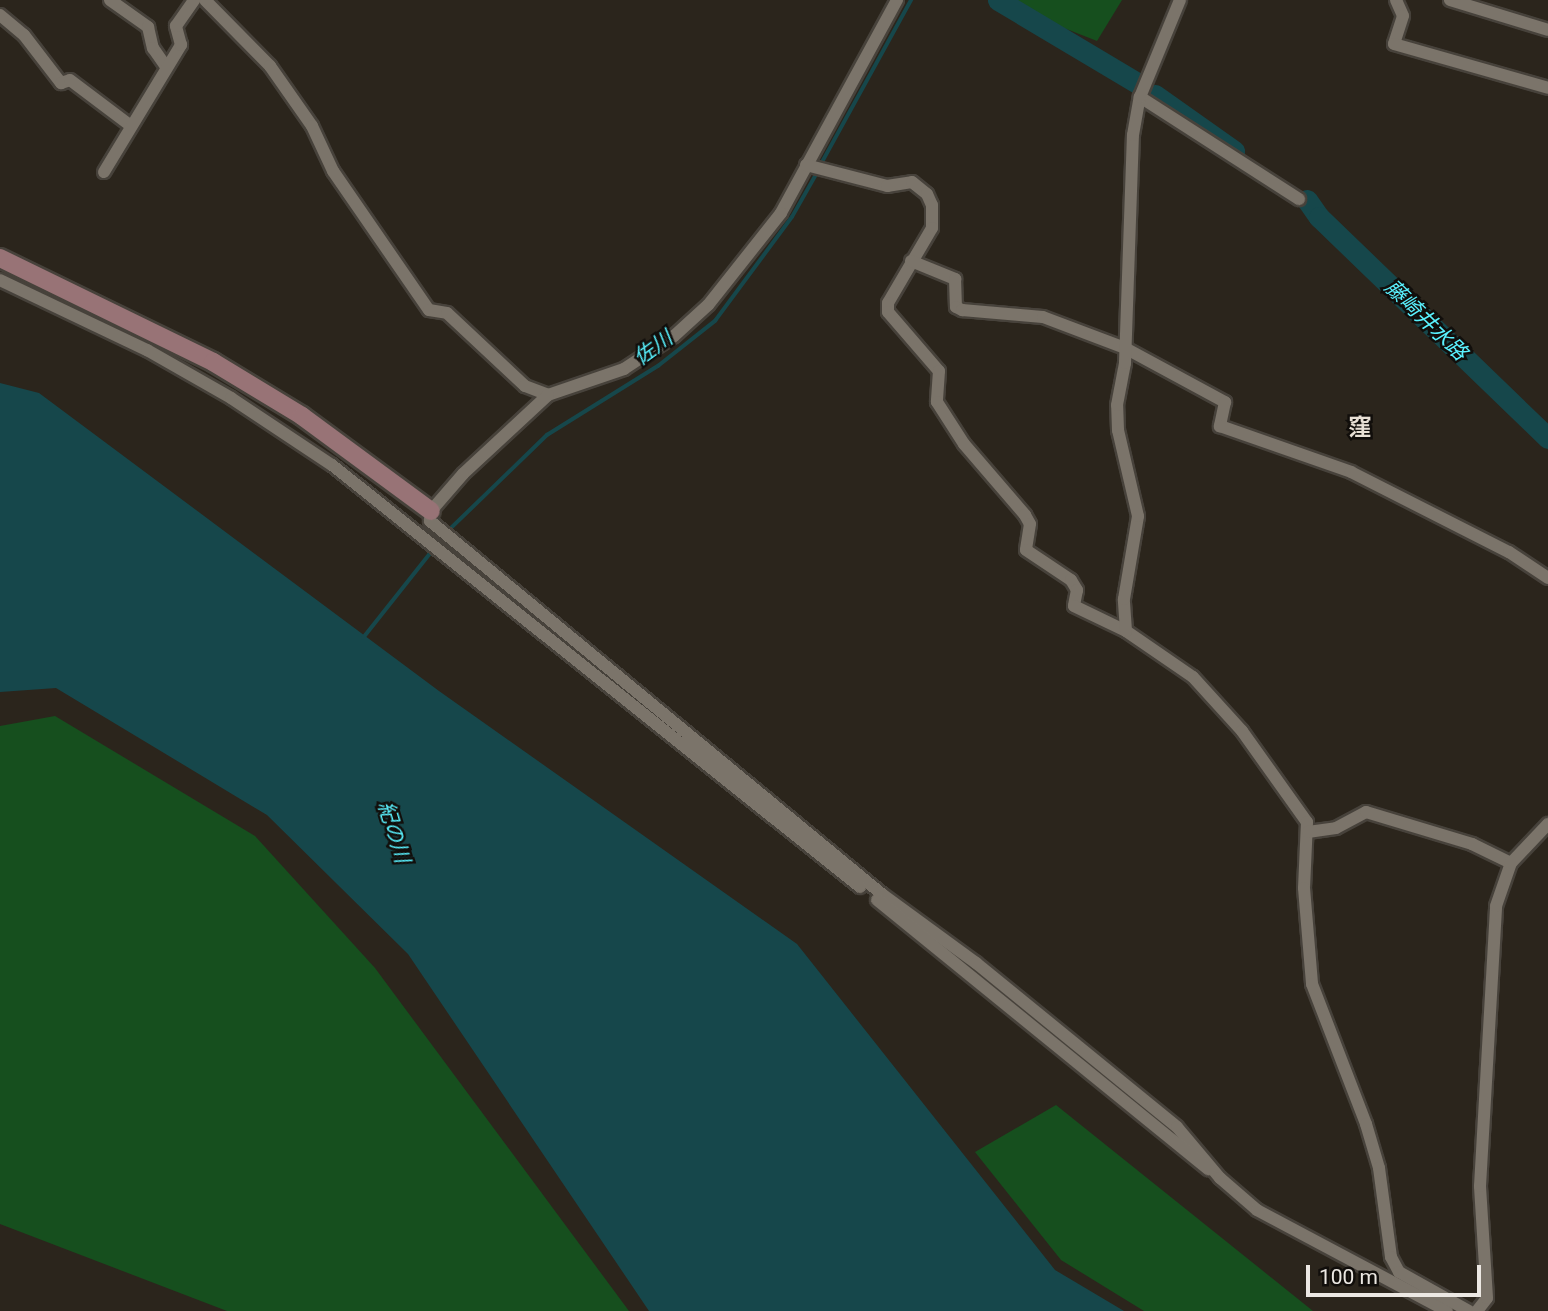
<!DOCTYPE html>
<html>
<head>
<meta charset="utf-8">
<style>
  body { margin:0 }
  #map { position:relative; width:1548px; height:1311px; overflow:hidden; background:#2b251c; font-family:Roboto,"Noto Sans JP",sans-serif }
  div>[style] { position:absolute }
  .green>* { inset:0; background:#164f1e }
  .water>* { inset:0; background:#16474b }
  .stream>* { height:3.5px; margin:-1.75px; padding:0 1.75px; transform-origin:1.75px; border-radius:1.75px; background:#16474b }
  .river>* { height:21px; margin:-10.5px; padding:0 10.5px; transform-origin:10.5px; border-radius:10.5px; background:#16474b }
  .roads { filter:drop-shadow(2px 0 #47423b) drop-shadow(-2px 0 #47423b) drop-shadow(0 2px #47423b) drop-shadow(0 -2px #47423b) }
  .street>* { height:12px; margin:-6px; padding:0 6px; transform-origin:6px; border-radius:6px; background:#7b746a }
  .secondary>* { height:18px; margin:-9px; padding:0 9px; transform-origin:9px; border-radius:9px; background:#987376 }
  span { translate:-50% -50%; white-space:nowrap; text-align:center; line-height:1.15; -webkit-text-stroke:5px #110e0b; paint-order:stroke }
  .water-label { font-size:21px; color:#59f1fe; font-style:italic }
  .quarter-label { font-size:23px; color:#e8e0d5; font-weight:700 }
  .scale { position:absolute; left:1306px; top:1265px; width:175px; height:32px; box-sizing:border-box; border:4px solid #ece8e3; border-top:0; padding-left:9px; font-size:21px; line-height:24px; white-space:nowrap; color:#ece8e3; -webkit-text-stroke:5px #110e0b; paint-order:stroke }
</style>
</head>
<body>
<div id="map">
  <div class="green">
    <i style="clip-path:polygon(1012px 0,1122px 0,1097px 41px,1036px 17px)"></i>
    <i style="clip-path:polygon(55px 716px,255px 836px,375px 968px,629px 1311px,227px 1311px,0 1224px,0 726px)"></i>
    <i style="clip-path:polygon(1056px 1105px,1313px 1311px,1144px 1311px,1061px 1260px,975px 1152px)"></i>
  </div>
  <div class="water">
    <i style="clip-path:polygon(0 383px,39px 393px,439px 691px,797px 944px,1055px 1270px,1124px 1311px,649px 1311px,408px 954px,267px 815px,56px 688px,0 692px)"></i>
  </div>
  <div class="stream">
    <i style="left:821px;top:164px;width:187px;rotate:-61.2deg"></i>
    <i style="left:448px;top:531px;width:138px;rotate:-44.1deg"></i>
    <i style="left:547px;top:435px;width:131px;rotate:-31.9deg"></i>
    <i style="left:658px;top:366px;width:73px;rotate:-38.3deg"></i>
    <i style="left:715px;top:321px;width:129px;rotate:-53.5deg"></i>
    <i style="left:792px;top:217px;width:53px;rotate:-60.5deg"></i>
    <i style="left:363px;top:638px;width:129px;rotate:-51.6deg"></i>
  </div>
  <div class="river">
    <i style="left:998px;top:0;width:164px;rotate:30.8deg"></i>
    <i style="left:1155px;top:95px;width:97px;rotate:35.3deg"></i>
    <i style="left:1307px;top:200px;width:21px;rotate:55deg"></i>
    <i style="left:1319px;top:217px;width:318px;rotate:44deg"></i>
  </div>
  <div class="roads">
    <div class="street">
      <i style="left:110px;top:0;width:47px;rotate:35.4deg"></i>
      <i style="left:148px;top:27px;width:22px;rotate:77deg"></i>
      <i style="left:153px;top:48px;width:21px;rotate:55deg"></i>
      <i style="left:205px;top:0;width:93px;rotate:45.4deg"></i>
      <i style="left:270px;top:66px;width:73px;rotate:55deg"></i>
      <i style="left:312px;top:126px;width:50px;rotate:65deg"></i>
      <i style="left:333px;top:171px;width:169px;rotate:55.4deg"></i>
      <i style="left:429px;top:310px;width:18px;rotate:9deg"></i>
      <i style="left:447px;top:313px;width:107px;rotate:43.1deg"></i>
      <i style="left:525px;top:386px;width:25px;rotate:21deg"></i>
      <i style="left:897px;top:0;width:243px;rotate:118.6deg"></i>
      <i style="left:781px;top:213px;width:117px;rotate:128.4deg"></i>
      <i style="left:708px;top:305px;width:46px;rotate:137.6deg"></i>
      <i style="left:674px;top:336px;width:60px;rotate:146.6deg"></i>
      <i style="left:624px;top:369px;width:80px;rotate:161.1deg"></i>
      <i style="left:548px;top:395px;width:116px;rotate:137.1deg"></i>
      <i style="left:463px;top:474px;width:49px;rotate:130.9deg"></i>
      <i style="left:431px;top:511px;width:10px;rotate:96deg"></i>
      <i style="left:430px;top:521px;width:587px;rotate:39.54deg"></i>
      <i style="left:883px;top:895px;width:115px;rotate:36.2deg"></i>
      <i style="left:976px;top:963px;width:259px;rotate:39.2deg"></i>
      <i style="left:1177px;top:1127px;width:67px;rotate:49.9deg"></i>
      <i style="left:1220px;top:1178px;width:49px;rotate:40.9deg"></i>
      <i style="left:1257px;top:1210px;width:215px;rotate:28deg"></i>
      <i style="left:1396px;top:0;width:17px;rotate:66deg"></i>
      <i style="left:1403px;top:16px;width:29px;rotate:108deg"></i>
      <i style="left:1394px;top:44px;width:160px;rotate:15.9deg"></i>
      <i style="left:1450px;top:0;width:102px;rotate:17deg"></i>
      <i style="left:0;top:15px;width:31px;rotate:40deg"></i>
      <i style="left:24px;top:35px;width:61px;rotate:52.4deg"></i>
      <i style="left:61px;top:83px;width:9px;rotate:-18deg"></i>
      <i style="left:70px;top:80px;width:76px;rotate:37deg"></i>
      <i style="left:1140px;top:97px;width:189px;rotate:32.7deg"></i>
      <i style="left:806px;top:165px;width:84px;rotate:14.5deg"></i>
      <i style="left:887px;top:186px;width:25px;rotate:-9deg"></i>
      <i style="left:912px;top:182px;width:19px;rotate:39deg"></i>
      <i style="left:927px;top:194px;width:12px;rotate:66deg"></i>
      <i style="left:932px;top:205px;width:23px;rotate:90deg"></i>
      <i style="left:932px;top:228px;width:87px;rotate:120.4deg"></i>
      <i style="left:888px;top:303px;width:9px;rotate:90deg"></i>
      <i style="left:888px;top:312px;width:78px;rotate:49.2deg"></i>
      <i style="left:939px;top:371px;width:31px;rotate:94deg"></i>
      <i style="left:937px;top:402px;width:50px;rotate:57.3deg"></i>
      <i style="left:964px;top:444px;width:94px;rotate:49.3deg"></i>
      <i style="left:1025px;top:515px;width:10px;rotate:61deg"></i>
      <i style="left:1030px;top:524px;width:26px;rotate:99deg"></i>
      <i style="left:1026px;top:550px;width:54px;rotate:33.7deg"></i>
      <i style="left:1071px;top:580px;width:12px;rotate:59deg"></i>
      <i style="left:1077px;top:590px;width:16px;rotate:101deg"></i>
      <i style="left:1074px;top:606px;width:58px;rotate:25.7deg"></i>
      <i style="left:1126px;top:631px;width:81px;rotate:34.5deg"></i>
      <i style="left:1193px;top:677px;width:73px;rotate:47.8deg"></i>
      <i style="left:1242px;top:731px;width:112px;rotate:54.5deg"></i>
      <i style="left:1307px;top:822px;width:66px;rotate:92.6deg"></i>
      <i style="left:1304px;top:888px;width:96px;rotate:85.2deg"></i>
      <i style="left:1312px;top:984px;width:150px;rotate:68.9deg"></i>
      <i style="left:1366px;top:1124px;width:46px;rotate:73.5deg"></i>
      <i style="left:1379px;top:1168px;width:90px;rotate:82.3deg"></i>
      <i style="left:1391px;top:1257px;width:17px;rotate:62deg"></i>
      <i style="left:1399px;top:1272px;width:80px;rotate:29.1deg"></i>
      <i style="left:104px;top:172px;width:149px;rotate:-58.8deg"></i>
      <i style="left:181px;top:45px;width:20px;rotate:-105deg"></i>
      <i style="left:176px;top:26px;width:32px;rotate:-55deg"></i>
      <i style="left:911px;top:261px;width:48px;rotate:22.2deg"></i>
      <i style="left:955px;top:279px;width:28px;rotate:88deg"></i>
      <i style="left:956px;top:307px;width:7px;rotate:27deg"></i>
      <i style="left:962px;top:310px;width:81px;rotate:4.9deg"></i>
      <i style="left:1043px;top:317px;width:88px;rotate:20.7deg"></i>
      <i style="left:1125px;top:348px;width:114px;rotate:28.4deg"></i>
      <i style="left:1225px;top:402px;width:25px;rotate:102deg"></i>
      <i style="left:1220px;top:426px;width:139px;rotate:19.3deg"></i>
      <i style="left:1351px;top:472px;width:177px;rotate:26.9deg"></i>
      <i style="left:1509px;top:552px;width:47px;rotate:33.7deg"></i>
      <i style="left:0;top:280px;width:163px;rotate:25.5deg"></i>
      <i style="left:147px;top:350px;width:97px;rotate:29.7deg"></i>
      <i style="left:231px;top:398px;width:121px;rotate:33.6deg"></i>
      <i style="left:332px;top:465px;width:676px;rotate:38.63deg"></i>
      <i style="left:1126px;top:631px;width:32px;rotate:-94deg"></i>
      <i style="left:1124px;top:599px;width:84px;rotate:-80.4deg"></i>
      <i style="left:1138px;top:516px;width:88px;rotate:-103.1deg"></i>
      <i style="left:1118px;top:430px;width:25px;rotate:-92deg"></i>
      <i style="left:1117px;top:405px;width:43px;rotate:-79.2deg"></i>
      <i style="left:1125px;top:363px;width:228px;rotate:-88deg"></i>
      <i style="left:1133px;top:135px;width:39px;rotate:-80deg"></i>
      <i style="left:1140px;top:97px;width:105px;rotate:-67.6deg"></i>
      <i style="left:1308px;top:832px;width:28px;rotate:-8deg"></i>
      <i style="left:1336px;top:828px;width:34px;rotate:-28deg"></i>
      <i style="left:1366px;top:812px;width:111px;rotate:16.8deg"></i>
      <i style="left:1472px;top:844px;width:43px;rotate:26deg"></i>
      <i style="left:877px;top:900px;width:427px;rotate:39.1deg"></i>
      <i style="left:1477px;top:1311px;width:16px;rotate:-52deg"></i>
      <i style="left:1487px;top:1298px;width:112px;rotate:-93.6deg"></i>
      <i style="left:1480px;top:1186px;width:280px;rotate:-86.7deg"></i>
      <i style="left:1496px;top:906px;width:46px;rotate:-70.8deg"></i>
      <i style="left:1511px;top:863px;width:54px;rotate:-46.5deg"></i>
    </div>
    <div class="secondary">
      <i style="left:0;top:258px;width:237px;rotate:26deg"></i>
      <i style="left:213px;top:362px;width:104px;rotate:31.2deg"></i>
      <i style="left:302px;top:416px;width:160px;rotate:36.4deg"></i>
    </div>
  </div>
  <div class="water-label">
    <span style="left:1426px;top:320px;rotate:44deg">藤崎井水路</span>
    <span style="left:653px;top:348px;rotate:-36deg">佐川</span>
    <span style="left:394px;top:832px;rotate:73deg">紀の川</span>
  </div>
  <div class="quarter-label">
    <span style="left:1360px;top:428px">窪</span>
  </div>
  <div class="scale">100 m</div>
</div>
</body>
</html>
